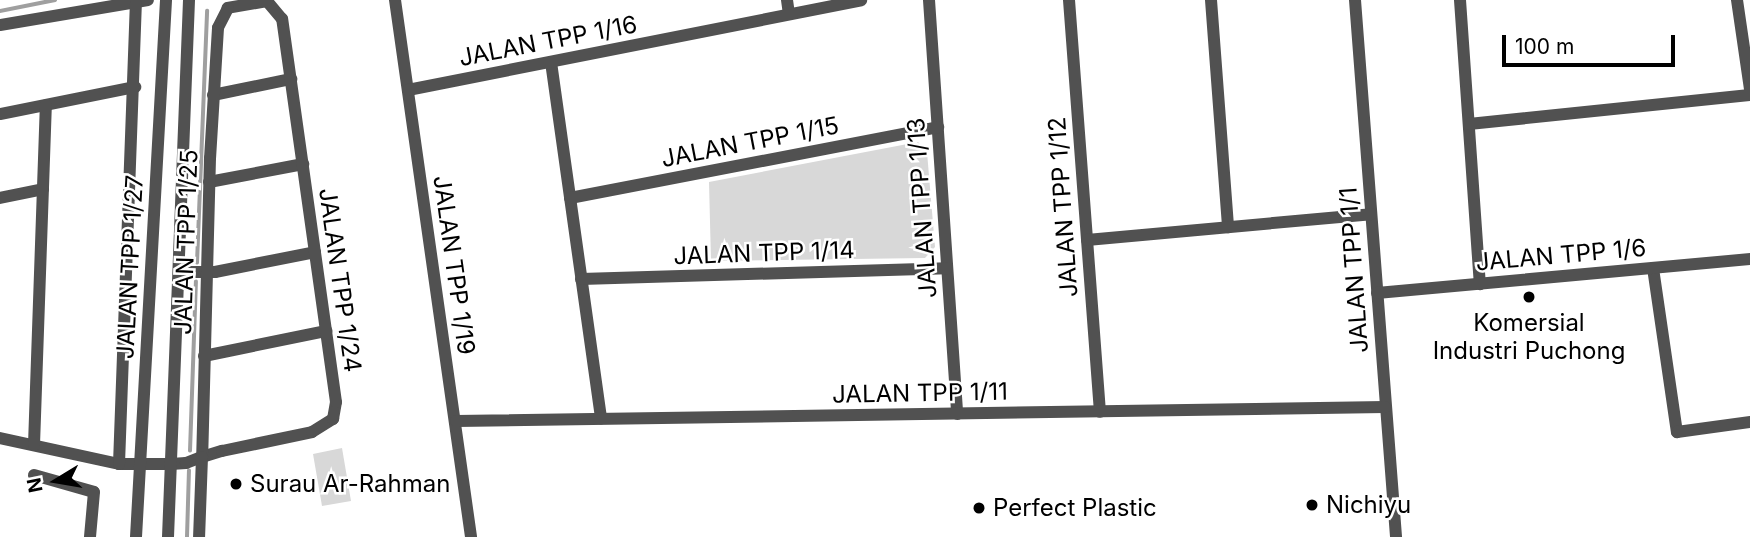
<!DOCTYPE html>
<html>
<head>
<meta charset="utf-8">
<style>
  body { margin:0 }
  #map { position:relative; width:1750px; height:537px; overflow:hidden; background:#fff; font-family:Inter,sans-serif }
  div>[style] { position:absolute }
  .green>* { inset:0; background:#d8d8d8 }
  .stream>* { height:3.5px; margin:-1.75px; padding:0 1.75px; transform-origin:1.75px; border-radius:1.75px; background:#9f9f9f }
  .minor>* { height:12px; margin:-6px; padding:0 6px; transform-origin:6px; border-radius:6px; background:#515151 }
  .dots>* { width:19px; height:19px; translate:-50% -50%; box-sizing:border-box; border:4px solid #fff; border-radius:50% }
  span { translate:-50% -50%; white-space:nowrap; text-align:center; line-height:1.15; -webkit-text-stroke:5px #fff; paint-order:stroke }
  .street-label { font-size:24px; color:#000 }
  .poi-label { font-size:24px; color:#000 }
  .left { translate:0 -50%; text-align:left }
  .north { position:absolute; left:21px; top:446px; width:70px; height:70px; -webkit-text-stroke:5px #fff; paint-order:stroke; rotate:259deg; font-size:19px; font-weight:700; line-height:28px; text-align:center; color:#000 }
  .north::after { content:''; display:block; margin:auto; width:24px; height:32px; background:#000; clip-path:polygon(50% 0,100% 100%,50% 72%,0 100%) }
  .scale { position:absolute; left:1502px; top:35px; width:173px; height:32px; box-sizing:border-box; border:4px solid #000; border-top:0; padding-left:9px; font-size:21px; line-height:24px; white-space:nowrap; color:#000; -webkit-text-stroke:5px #fff; paint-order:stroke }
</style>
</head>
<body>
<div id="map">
  <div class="green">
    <i style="clip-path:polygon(918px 142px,927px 152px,935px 247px,925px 258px,711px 261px,709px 182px)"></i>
    <i style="clip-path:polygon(342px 448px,351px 501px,322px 506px,313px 454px)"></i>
  </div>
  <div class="stream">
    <i style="left:0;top:11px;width:56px;rotate:-11.3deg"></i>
    <i style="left:197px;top:263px;width:252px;rotate:-87.7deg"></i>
    <i style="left:190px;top:451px;width:169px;rotate:-88deg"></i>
    <i style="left:187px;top:537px;width:66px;rotate:-88.3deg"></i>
  </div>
  <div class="minor">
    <i style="left:395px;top:0;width:542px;rotate:81.94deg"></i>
    <i style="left:787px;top:0;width:14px;rotate:82deg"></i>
    <i style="left:929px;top:0;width:415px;rotate:86.1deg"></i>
    <i style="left:1069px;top:0;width:413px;rotate:85.7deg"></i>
    <i style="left:1211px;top:0;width:228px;rotate:85.7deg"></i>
    <i style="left:1355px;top:0;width:539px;rotate:85.63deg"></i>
    <i style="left:1460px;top:0;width:285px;rotate:86deg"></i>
    <i style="left:1737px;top:0;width:90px;rotate:81.7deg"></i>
    <i style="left:0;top:25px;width:150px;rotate:-9.6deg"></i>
    <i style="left:551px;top:62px;width:360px;rotate:82deg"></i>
    <i style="left:408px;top:90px;width:462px;rotate:-11.2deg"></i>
    <i style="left:213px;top:95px;width:80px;rotate:-11.6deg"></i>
    <i style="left:0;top:114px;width:138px;rotate:-11.3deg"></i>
    <i style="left:1469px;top:124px;width:282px;rotate:-5.9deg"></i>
    <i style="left:209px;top:182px;width:96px;rotate:-10.8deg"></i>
    <i style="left:0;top:198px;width:44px;rotate:-11.8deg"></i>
    <i style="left:570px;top:198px;width:375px;rotate:-10.9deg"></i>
    <i style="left:1087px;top:240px;width:285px;rotate:-5.2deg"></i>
    <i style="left:1653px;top:268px;width:166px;rotate:81.7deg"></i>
    <i style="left:1677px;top:432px;width:74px;rotate:-7.8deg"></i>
    <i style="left:179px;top:272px;width:36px"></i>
    <i style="left:215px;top:272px;width:102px;rotate:-11.3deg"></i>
    <i style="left:581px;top:279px;width:366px;rotate:-1.7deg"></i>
    <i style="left:1377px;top:293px;width:375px;rotate:-5.2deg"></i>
    <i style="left:204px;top:356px;width:125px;rotate:-11.6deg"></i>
    <i style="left:456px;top:421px;width:929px;rotate:-0.86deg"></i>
    <i style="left:0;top:438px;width:122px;rotate:12.3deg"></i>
    <i style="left:119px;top:464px;width:52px"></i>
    <i style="left:171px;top:464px;width:15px;rotate:-4deg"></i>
    <i style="left:186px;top:463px;width:17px;rotate:-21deg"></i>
    <i style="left:202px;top:457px;width:21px;rotate:-17deg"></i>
    <i style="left:222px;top:451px;width:92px;rotate:-11.9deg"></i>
    <i style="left:312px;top:432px;width:25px;rotate:-32deg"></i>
    <i style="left:333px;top:419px;width:17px;rotate:-80deg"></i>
    <i style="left:336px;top:402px;width:387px;rotate:-98deg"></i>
    <i style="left:282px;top:19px;width:23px;rotate:-130deg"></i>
    <i style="left:267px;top:1px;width:40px;rotate:170deg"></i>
    <i style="left:228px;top:8px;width:22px;rotate:117deg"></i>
    <i style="left:218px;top:28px;width:130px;rotate:93.5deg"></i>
    <i style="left:210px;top:158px;width:299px;rotate:91.5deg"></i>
    <i style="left:202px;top:457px;width:80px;rotate:92.1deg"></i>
    <i style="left:34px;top:445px;width:340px;rotate:-88deg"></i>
    <i style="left:119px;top:464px;width:460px;rotate:-87.9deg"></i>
    <i style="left:34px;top:475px;width:62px;rotate:15.8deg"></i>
    <i style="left:94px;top:492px;width:45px;rotate:95.1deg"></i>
    <i style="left:136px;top:537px;width:538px;rotate:-86.8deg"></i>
    <i style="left:168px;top:537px;width:537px;rotate:-87.76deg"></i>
  </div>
  <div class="dots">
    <i style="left:1529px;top:297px;background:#000"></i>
    <i style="left:236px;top:484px;background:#000"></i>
    <i style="left:1312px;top:505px;background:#000"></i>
    <i style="left:979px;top:508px;background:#000"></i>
  </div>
  <div class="street-label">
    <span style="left:548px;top:41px;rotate:-11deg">JALAN TPP 1/16</span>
    <span style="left:750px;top:142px;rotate:-11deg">JALAN TPP 1/15</span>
    <span style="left:1063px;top:207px;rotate:-94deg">JALAN TPP 1/12</span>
    <span style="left:922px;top:208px;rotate:-94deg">JALAN TPP 1/13</span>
    <span style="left:186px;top:242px;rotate:-88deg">JALAN TPP 1/25</span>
    <span style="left:764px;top:253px;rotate:-2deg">JALAN TPP 1/14</span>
    <span style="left:1561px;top:255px;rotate:-5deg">JALAN TPP 1/6</span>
    <span style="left:454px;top:265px;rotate:82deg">JALAN TPP 1/19</span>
    <span style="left:130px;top:267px;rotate:-87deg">JALAN TPP 1/27</span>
    <span style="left:1354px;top:270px;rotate:-94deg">JALAN TPP 1/1</span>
    <span style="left:340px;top:280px;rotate:82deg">JALAN TPP 1/24</span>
    <span style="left:920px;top:393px;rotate:-1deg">JALAN TPP 1/11</span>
  </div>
  <div class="poi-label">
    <span style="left:1529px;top:337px">Komersial<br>Industri Puchong</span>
    <span class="left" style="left:250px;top:484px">Surau Ar-Rahman</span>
    <span class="left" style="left:1326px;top:505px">Nichiyu</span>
    <span class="left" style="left:993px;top:508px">Perfect Plastic</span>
  </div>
  <div class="north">N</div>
  <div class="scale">100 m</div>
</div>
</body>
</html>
